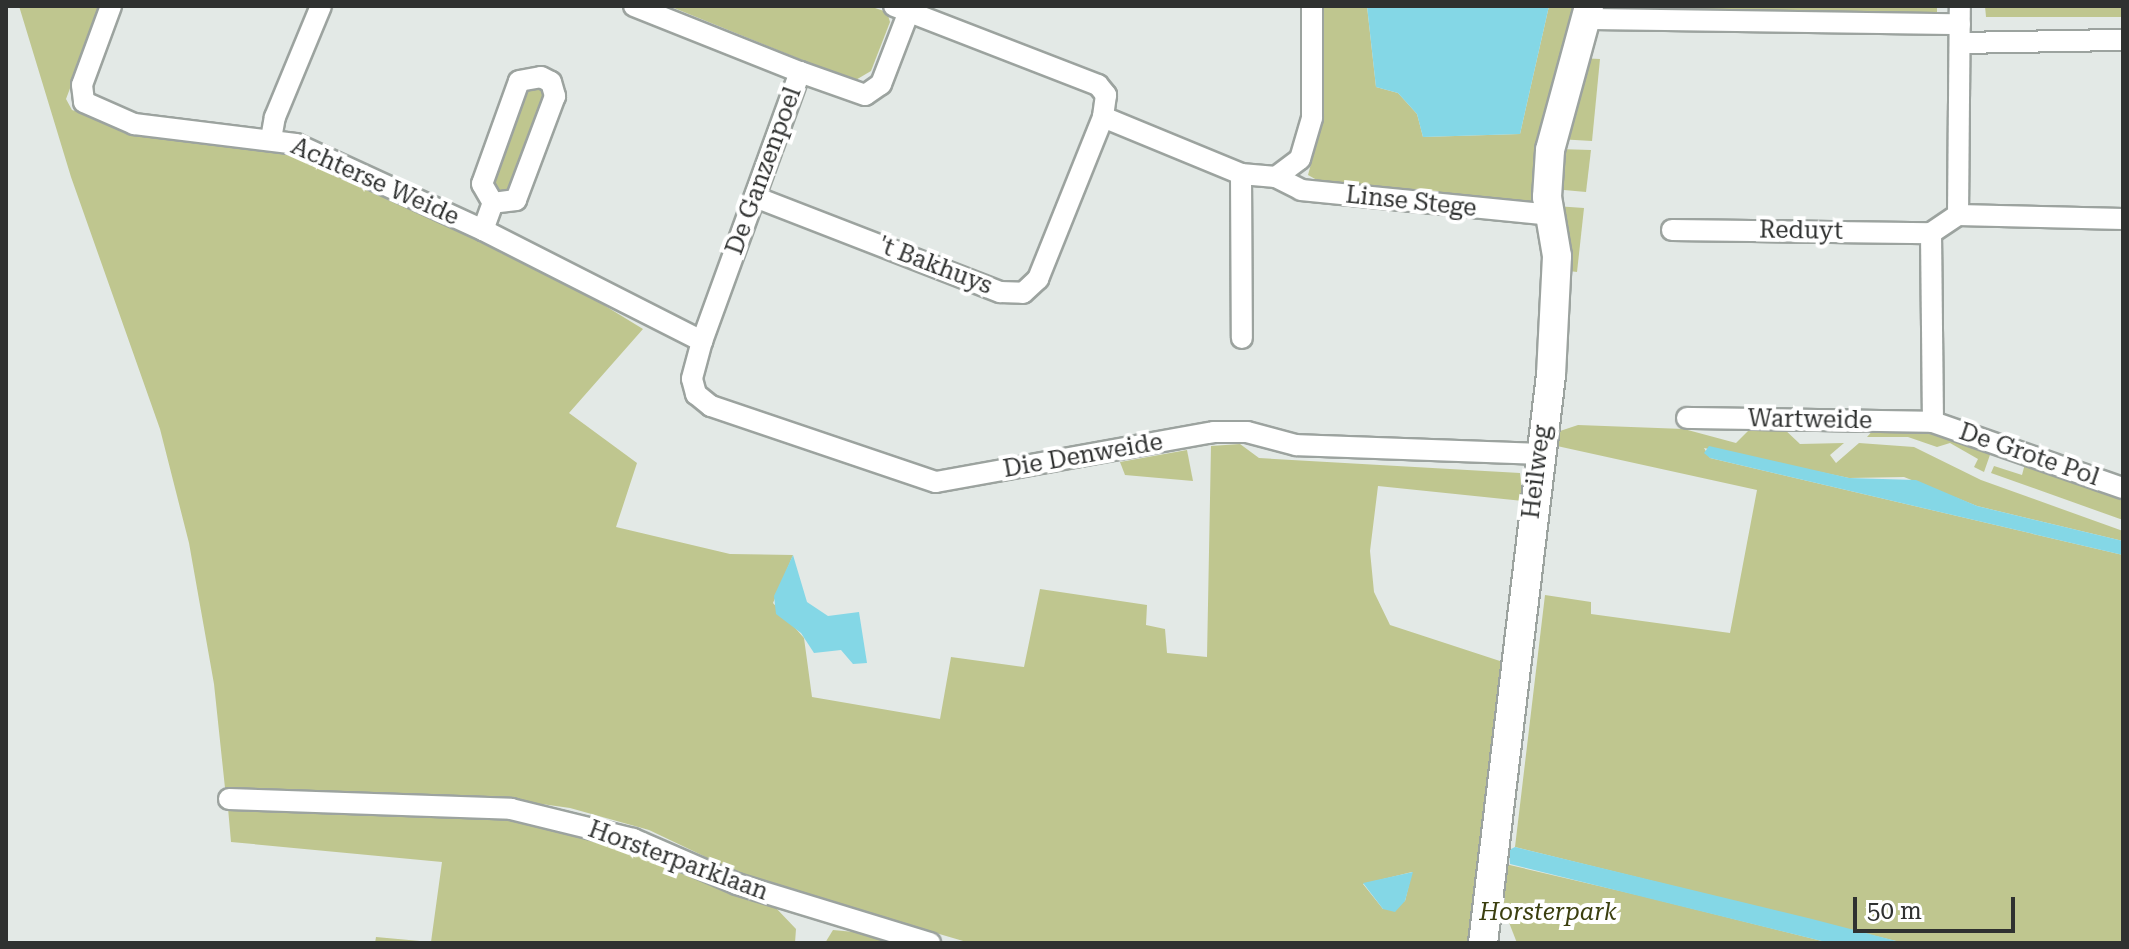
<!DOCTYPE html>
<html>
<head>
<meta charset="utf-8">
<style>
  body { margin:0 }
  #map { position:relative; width:2129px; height:949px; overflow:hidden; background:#e3e9e6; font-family:"Roboto Serif",serif }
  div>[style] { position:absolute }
  .green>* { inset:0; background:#bfc68f }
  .water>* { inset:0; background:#84d7e6 }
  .roads { filter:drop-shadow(2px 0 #9ca39f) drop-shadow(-2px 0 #9ca39f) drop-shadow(0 2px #9ca39f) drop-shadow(0 -2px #9ca39f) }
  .street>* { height:20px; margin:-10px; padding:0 10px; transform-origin:10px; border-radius:10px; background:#fff }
  .secondary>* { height:28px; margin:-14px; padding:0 14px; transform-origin:14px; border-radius:14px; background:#fff }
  span { translate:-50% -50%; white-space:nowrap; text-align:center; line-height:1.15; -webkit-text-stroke:8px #fff; paint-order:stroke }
  .street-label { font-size:24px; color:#2f3130 }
  .park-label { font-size:24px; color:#3b3f0f; font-style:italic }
  .frame { position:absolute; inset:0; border:8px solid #2f3130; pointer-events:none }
  .scale { position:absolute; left:1853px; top:897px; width:162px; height:36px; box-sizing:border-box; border:4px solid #2f3130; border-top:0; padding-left:10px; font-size:24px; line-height:28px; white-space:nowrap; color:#2f3130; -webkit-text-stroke:6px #fff; paint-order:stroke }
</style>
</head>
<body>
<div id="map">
  <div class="green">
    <i style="clip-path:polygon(evenodd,19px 6px,101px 6px,66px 99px,72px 110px,137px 132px,283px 148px,430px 210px,501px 253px,548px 271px,643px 329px,569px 413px,637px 463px,616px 527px,730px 554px,793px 555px,773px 603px,804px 638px,812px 697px,940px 719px,951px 657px,1024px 667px,1040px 589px,1147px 605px,1146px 625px,1165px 629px,1167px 653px,1207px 657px,1211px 446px,1240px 444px,1259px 458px,1520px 473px,1523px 501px,1378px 486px,1370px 551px,1374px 592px,1390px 625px,1503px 662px,1470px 943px,970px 943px,752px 879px,649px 830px,570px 808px,507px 799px,225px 788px,214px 684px,189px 543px,160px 429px,71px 177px,19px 6px,1412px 872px,1405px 901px,1383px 909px,1363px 884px,1412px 872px)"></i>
    <i style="clip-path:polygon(669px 6px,869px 6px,887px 12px,890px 22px,871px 71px,854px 81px)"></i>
    <i style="clip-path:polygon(1322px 6px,1367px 6px,1376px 87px,1398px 93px,1417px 114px,1423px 137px,1520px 134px,1549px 6px,1574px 6px,1534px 203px,1324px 184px,1308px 175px,1322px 123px)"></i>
    <i style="clip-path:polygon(1612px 6px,1937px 6px,1937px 15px,1620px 10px)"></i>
    <i style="clip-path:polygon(1985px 6px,2123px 6px,2123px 17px,1986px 17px)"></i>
    <i style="clip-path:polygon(1578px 58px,1600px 59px,1592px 141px,1558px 139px)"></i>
    <i style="clip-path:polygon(532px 84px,543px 88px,546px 97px,511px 194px,496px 195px,489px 184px,523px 87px)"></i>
    <i style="clip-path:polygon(1558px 149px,1591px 150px,1586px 192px,1553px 189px)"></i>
    <i style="clip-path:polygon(1555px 206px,1584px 208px,1577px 272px,1561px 270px)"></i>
    <i style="clip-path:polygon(1578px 425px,1684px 429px,1736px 443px,1752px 427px,1782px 427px,1800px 444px,1844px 443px,1830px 455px,1836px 463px,1859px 443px,1914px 447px,1981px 480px,2123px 531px,2123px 541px,1977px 506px,1904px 477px,1849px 478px,1704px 448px,1710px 458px,2123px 555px,2123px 943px,1904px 943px,1515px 847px,1545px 595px,1591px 602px,1591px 614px,1730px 633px,1757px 490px,1557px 446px,1557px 432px)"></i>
    <i style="clip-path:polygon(1875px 428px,1929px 429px,1992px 449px,1984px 472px,1974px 467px,1978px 459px,1950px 443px,1937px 447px,1908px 437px,1867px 437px)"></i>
    <i style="clip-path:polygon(1187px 450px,1193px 481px,1125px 475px,1120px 462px)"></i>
    <i style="clip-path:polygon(2026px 460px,2123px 494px,2123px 520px,1991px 473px,1994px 466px,2022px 475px)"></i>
    <i style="clip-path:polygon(228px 808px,504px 819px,566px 828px,604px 837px,775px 907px,796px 929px,795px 943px,375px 943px,376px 937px,431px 942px,442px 862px,231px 842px)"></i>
    <i style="clip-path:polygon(1501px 863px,1642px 896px,1830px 943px,1517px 943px,1501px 902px)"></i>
    <i style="clip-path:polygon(833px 930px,886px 935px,917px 943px,825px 943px)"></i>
  </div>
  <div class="water">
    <i style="clip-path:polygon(1367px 6px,1549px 6px,1520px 134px,1423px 137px,1417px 114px,1398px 93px,1376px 87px)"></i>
    <i style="clip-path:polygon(1709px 446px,1849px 478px,1916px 480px,1977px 506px,2123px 541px,2123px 555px,1710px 458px,1704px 453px)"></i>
    <i style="clip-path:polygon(793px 555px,807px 602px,828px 616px,859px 612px,867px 663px,853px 664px,841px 650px,814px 653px,801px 633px,776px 614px,774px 596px)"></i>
    <i style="clip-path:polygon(1515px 847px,1812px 919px,1904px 943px,1830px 943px,1510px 864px,1509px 850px)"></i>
    <i style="clip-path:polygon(1413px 872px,1405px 901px,1395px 912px,1383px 909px,1363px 883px)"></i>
  </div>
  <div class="roads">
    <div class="street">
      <i style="left:111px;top:6px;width:84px;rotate:110.2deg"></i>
      <i style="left:82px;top:85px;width:17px;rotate:83deg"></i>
      <i style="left:84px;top:102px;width:55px;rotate:23.7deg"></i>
      <i style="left:134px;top:124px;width:163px;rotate:7deg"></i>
      <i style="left:296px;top:144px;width:206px;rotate:24.7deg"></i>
      <i style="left:483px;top:230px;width:246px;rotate:26.9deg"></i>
      <i style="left:634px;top:6px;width:179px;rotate:21.7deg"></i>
      <i style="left:894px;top:6px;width:219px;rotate:21.2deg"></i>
      <i style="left:1098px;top:85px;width:13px;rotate:51deg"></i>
      <i style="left:1106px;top:95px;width:22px;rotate:98deg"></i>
      <i style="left:1103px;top:117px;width:149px;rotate:22.4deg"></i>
      <i style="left:1241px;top:174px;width:35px;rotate:5deg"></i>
      <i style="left:1276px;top:177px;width:30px;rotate:-37deg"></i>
      <i style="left:1300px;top:159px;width:43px;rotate:-73.7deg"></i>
      <i style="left:1312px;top:118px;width:112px;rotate:-90deg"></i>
      <i style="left:911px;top:6px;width:84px;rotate:111deg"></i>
      <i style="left:881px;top:84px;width:19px;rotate:145deg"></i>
      <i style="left:865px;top:95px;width:69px;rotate:-160.5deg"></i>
      <i style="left:800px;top:72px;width:286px;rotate:110deg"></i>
      <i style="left:702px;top:341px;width:39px;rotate:105deg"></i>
      <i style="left:692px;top:379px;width:16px;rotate:75deg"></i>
      <i style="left:696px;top:394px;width:19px;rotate:39deg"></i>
      <i style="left:711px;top:406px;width:237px;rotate:18.7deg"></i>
      <i style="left:936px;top:482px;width:282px;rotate:-10.2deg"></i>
      <i style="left:1214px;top:432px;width:33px"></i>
      <i style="left:1247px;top:432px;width:51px;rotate:14.9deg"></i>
      <i style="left:1296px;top:445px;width:243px;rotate:2.1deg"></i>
      <i style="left:1585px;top:19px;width:375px;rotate:0.8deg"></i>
      <i style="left:1960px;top:43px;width:163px;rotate:-1.1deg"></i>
      <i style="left:271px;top:139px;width:22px;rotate:-80deg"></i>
      <i style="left:275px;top:117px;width:120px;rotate:-67.5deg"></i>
      <i style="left:1241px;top:174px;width:164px;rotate:89.7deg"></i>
      <i style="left:1276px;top:177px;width:28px;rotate:27deg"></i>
      <i style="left:1301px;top:190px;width:250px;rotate:5.7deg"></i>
      <i style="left:755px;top:197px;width:263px;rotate:21.2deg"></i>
      <i style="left:1000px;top:292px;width:23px;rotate:2deg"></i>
      <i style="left:1023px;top:293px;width:21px;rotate:-43deg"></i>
      <i style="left:1038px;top:279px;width:175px;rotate:-68.1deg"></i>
      <i style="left:1958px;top:215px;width:209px;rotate:-89.5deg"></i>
      <i style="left:483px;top:230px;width:29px;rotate:-70deg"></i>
      <i style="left:493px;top:203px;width:22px;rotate:-120deg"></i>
      <i style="left:482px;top:184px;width:109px;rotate:-70.2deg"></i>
      <i style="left:519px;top:81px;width:22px;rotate:-10deg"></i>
      <i style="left:541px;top:77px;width:11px;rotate:27deg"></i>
      <i style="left:551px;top:82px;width:15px;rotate:74deg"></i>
      <i style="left:555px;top:96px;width:111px;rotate:110.6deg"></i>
      <i style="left:516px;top:200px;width:23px;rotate:173deg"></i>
      <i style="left:1672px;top:230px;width:259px;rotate:0.7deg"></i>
      <i style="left:1931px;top:233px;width:32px;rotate:-34deg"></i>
      <i style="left:1958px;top:215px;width:165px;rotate:1.4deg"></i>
      <i style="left:1931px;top:233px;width:189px;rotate:89.4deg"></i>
      <i style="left:1687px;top:418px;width:246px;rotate:0.9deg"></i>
      <i style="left:1933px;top:422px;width:201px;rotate:19.2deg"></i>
      <i style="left:229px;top:799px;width:282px;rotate:2deg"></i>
      <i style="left:511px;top:809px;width:126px;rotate:13.8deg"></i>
      <i style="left:633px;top:839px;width:113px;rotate:23.4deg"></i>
      <i style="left:737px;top:884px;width:202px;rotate:17deg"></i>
    </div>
    <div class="secondary">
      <i style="left:1483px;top:943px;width:572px;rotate:-83.17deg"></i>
      <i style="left:1551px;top:375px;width:119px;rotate:-87.1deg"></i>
      <i style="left:1557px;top:256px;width:60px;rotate:-99.6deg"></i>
      <i style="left:1547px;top:197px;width:47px;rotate:-86.3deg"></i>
      <i style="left:1550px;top:150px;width:149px;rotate:-74.8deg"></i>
    </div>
  </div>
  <div class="street-label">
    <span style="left:764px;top:171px;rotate:-70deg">De Ganzenpoel</span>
    <span style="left:375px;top:182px;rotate:24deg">Achterse Weide</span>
    <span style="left:1411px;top:202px;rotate:6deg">Linse Stege</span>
    <span style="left:1801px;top:231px;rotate:1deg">Reduyt</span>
    <span style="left:935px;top:266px;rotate:21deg">'t Bakhuys</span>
    <span style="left:1810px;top:420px;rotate:1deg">Wartweide</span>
    <span style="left:2029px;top:455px;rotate:19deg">De Grote Pol</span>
    <span style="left:1083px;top:456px;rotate:-10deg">Die Denweide</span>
    <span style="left:1537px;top:472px;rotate:-83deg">Heilweg</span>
    <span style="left:678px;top:861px;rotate:20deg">Horsterparklaan</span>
  </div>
  <div class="park-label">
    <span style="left:1548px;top:913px">Horsterpark</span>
  </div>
  <div class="frame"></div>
  <div class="scale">50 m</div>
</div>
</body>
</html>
